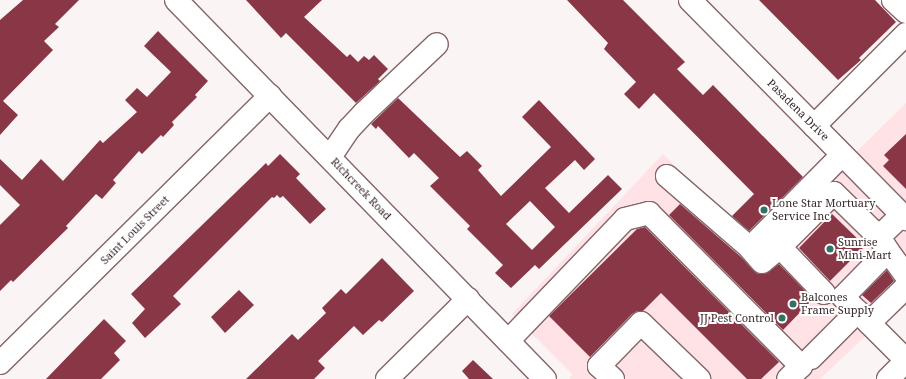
<!DOCTYPE html>
<html>
<head>
<meta charset="utf-8">
<style>
  body { margin:0 }
  #map { position:relative; width:906px; height:379px; overflow:hidden; background:#fbf4f4; font-family:"Noto Serif",serif }
  div>[style] { position:absolute }
  .built>* { inset:0; background:#fee2e5 }
  .building>* { inset:0; background:#893646 }
  .roads { filter:drop-shadow(1px 0 #856669) drop-shadow(-1px 0 #856669) drop-shadow(0 1px #856669) drop-shadow(0 -1px #856669) }
  .minor>* { height:22px; margin:-11px; padding:0 11px; transform-origin:11px; border-radius:11px; background:#fff }
  .major>* { height:22px; margin:-11px; padding:0 11px; transform-origin:11px; border-radius:11px; background:#fff }
  .dots>* { width:11px; height:11px; translate:-50% -50%; box-sizing:border-box; border:2px solid #fff; border-radius:50% }
  span { translate:-50% -50%; white-space:nowrap; text-align:center; line-height:1.15; -webkit-text-stroke:4px #fff; paint-order:stroke }
  .street-label { font-size:11px; color:#37292a }
  .poi-label { font-size:11px; color:#37292a }
  .left { translate:0 -50%; text-align:left }
  .right { translate:-100% -50%; text-align:right }
</style>
</head>
<body>
<div id="map">
  <div class="built">
    <i style="clip-path:polygon(906px 103px,906px 298px,820px 379px,570px 379px,572px 374px,512px 314px,663px 154px,757px 250px)"></i>
  </div>
  <div class="building">
    <i style="clip-path:polygon(23px 0,79px 0,55px 24px,59px 27px,44px 41px,53px 50px,3px 101px,18px 115px,0 135px,0 20px)"></i>
    <i style="clip-path:polygon(246px 0,322px 0,304px 17px,347px 57px,350px 54px,358px 62px,364px 56px,369px 60px,374px 55px,388px 69px,378px 79px,380px 81px,356px 103px,286px 33px,281px 38px)"></i>
    <i style="clip-path:polygon(567px 0,623px 0,685px 62px,677px 69px,703px 95px,713px 85px,803px 177px,749px 231px,732px 216px,754px 194px,654px 93px,639px 109px,624px 94px,636px 82px,604px 49px,608px 43px)"></i>
    <i style="clip-path:polygon(759px 0,875px 0,896px 22px,859px 58px,861px 60px,838px 80px)"></i>
    <i style="clip-path:polygon(158px 31px,208px 81px,195px 95px,197px 97px,172px 122px,174px 125px,163px 137px,161px 135px,142px 154px,139px 151px,113px 180px,116px 183px,102px 199px,96px 194px,66px 226px,68px 228px,13px 282px,11px 280px,0 291px,0 225px,20px 205px,0 185px,0 159px,22px 180px,41px 159px,63px 181px,100px 140px,103px 143px,137px 112px,125px 100px,137px 88px,147px 97px,171px 72px,144px 46px)"></i>
    <i style="clip-path:polygon(evenodd,398px 98px,460px 157px,467px 151px,482px 166px,478px 170px,501px 196px,551px 147px,522px 117px,539px 100px,595px 159px,584px 170px,575px 160px,545px 188px,569px 213px,608px 175px,622px 189px,539px 269px,535px 265px,511px 288px,495px 273px,503px 265px,467px 229px,470px 226px,430px 186px,439px 178px,414px 153px,409px 158px,378px 126px,376px 129px,371px 124px,398px 98px,530px 201px,555px 227px,532px 250px,506px 224px,530px 201px)"></i>
    <i style="clip-path:polygon(906px 134px,906px 189px,883px 166px,889px 160px,884px 155px)"></i>
    <i style="clip-path:polygon(280px 154px,300px 174px,296px 178px,326px 209px,310px 224px,283px 196px,280px 198px,277px 195px,274px 198px,272px 197px,173px 296px,181px 304px,145px 338px,132px 323px,145px 309px,131px 294px,266px 163px,268px 166px)"></i>
    <i style="clip-path:polygon(680px 204px,741px 257px,753px 270px,758px 274px,765px 274px,779px 264px,813px 299px,783px 330px,669px 215px)"></i>
    <i style="clip-path:polygon(832px 214px,865px 246px,830px 281px,799px 248px)"></i>
    <i style="clip-path:polygon(645px 227px,779px 362px,761px 379px,747px 379px,661px 293px,643px 311px,637px 311px,632px 314px,590px 357px,549px 316px,637px 229px)"></i>
    <i style="clip-path:polygon(382px 258px,414px 291px,382px 322px,379px 320px,363px 335px,354px 326px,318px 361px,325px 368px,314px 379px,246px 379px,292px 334px,298px 340px,326px 313px,322px 308px,341px 289px,346px 294px)"></i>
    <i style="clip-path:polygon(887px 270px,894px 281px,871px 303px,862px 295px)"></i>
    <i style="clip-path:polygon(239px 290px,254px 305px,225px 333px,211px 317px)"></i>
    <i style="clip-path:polygon(104px 319px,126px 341px,114px 353px,120px 360px,101px 379px,46px 379px)"></i>
    <i style="clip-path:polygon(473px 360px,493px 379px,469px 379px,462px 371px)"></i>
  </div>
  <div class="roads">
    <div class="minor">
      <i style="left:176px;top:0;width:529px;rotate:45.77deg"></i>
      <i style="left:690px;top:0;width:308px;rotate:45.4deg"></i>
      <i style="left:893px;top:0;width:18px;rotate:43deg"></i>
      <i style="left:814px;top:126px;width:130px;rotate:-45deg"></i>
      <i style="left:330px;top:157px;width:34px;rotate:-56deg"></i>
      <i style="left:349px;top:129px;width:22px;rotate:-47deg"></i>
      <i style="left:364px;top:113px;width:100px;rotate:-43.4deg"></i>
      <i style="left:667px;top:176px;width:110px;rotate:40.9deg"></i>
      <i style="left:879px;top:237px;width:17px;rotate:57deg"></i>
      <i style="left:888px;top:251px;width:64px;rotate:134.4deg"></i>
      <i style="left:843px;top:297px;width:89px;rotate:45deg"></i>
      <i style="left:780px;top:247px;width:76px;rotate:-45deg"></i>
      <i style="left:834px;top:193px;width:63px;rotate:44.4deg"></i>
      <i style="left:879px;top:237px;width:32px;rotate:-44deg"></i>
      <i style="left:888px;top:251px;width:31px;rotate:54deg"></i>
      <i style="left:824px;top:293px;width:64px;rotate:-133.7deg"></i>
      <i style="left:780px;top:247px;width:23px;rotate:140deg"></i>
      <i style="left:762px;top:262px;width:18px;rotate:-131deg"></i>
      <i style="left:750px;top:248px;width:131px;rotate:-45.3deg"></i>
      <i style="left:869px;top:323px;width:52px;rotate:-44.2deg"></i>
      <i style="left:508px;top:341px;width:169px;rotate:-46.2deg"></i>
      <i style="left:625px;top:219px;width:25px;rotate:-14deg"></i>
      <i style="left:649px;top:213px;width:216px;rotate:45.2deg"></i>
      <i style="left:801px;top:366px;width:18px;rotate:135deg"></i>
      <i style="left:811px;top:358px;width:66px;rotate:-45deg"></i>
      <i style="left:0;top:363px;width:380px;rotate:-44.7deg"></i>
      <i style="left:387px;top:379px;width:114px;rotate:-44.6deg"></i>
      <i style="left:613px;top:379px;width:19px;rotate:-137deg"></i>
      <i style="left:599px;top:366px;width:60px;rotate:-45.7deg"></i>
      <i style="left:641px;top:323px;width:81px;rotate:44deg"></i>
    </div>
    <div class="major">
      <i style="left:888px;top:379px;width:25px;rotate:-45deg"></i>
    </div>
  </div>
  <div class="dots">
    <i style="left:764px;top:210px;background:#307263"></i>
    <i style="left:830px;top:249px;background:#307263"></i>
    <i style="left:793px;top:304px;background:#307263"></i>
    <i style="left:782px;top:318px;background:#307263"></i>
  </div>
  <div class="street-label">
    <span style="left:798px;top:110px;rotate:45deg">Pasadena Drive</span>
    <span style="left:361px;top:189px;rotate:46deg">Richcreek Road</span>
    <span style="left:135px;top:230px;rotate:-45deg">Saint Louis Street</span>
  </div>
  <div class="poi-label">
    <span class="left" style="left:772px;top:210px">Lone Star Mortuary<br>Service Inc</span>
    <span class="left" style="left:838px;top:249px">Sunrise<br>Mini-Mart</span>
    <span class="left" style="left:801px;top:304px">Balcones<br>Frame Supply</span>
    <span class="right" style="left:774px;top:318px">JJ Pest Control</span>
  </div>
</div>
</body>
</html>
